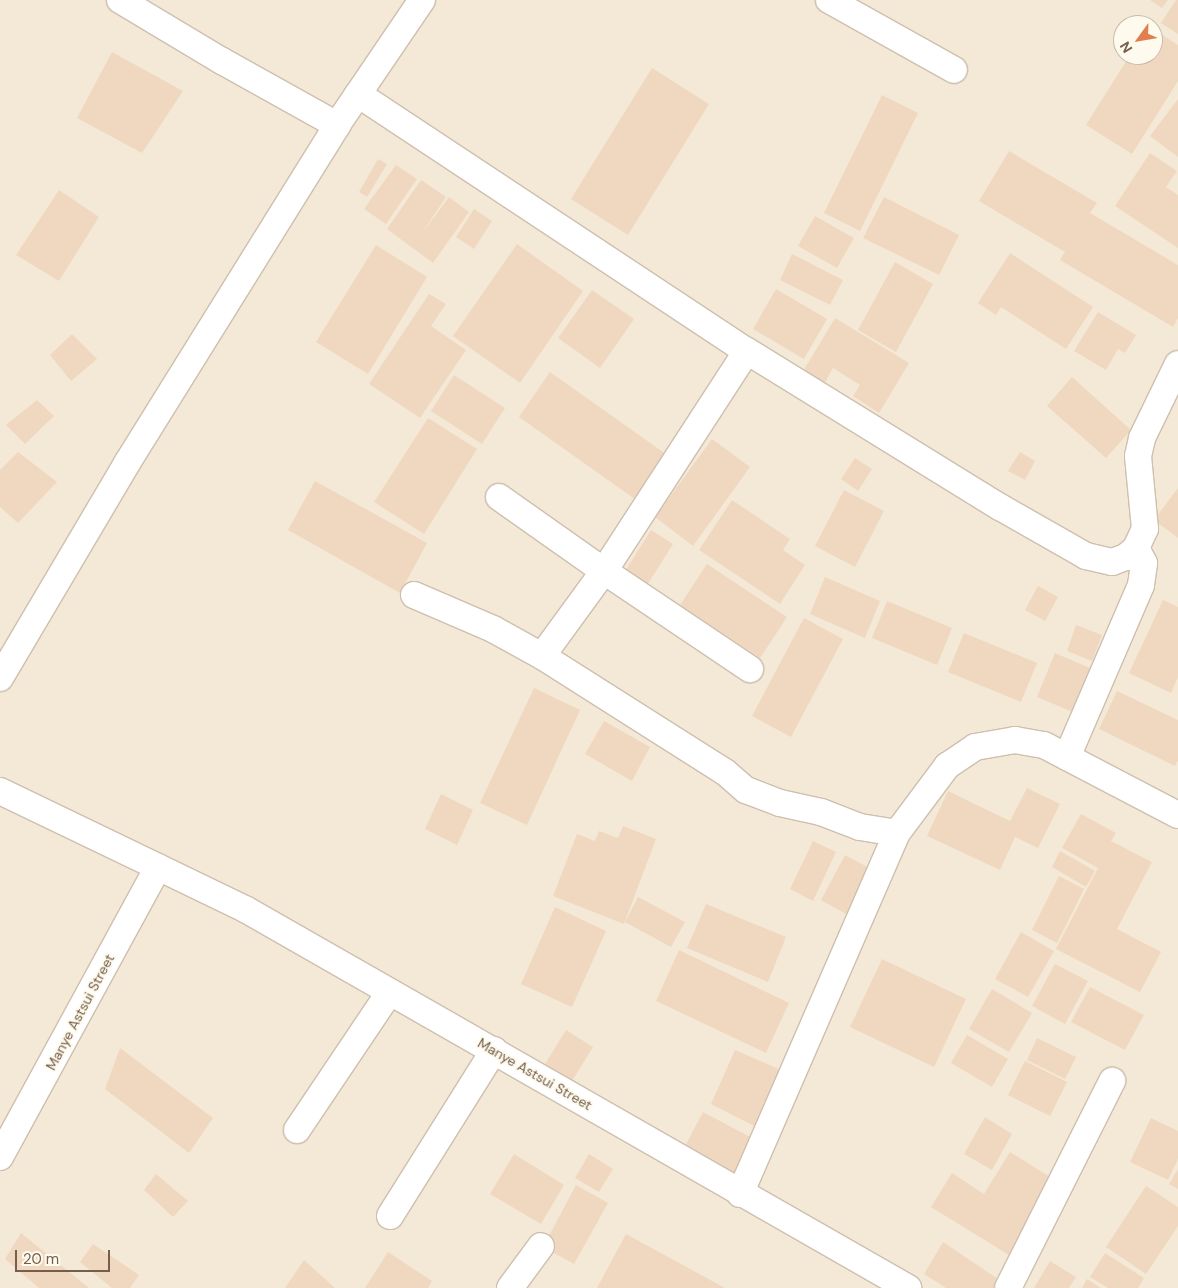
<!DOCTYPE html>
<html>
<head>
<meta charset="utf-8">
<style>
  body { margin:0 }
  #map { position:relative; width:1178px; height:1288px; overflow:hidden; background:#fcf6e8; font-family:"DM Sans",sans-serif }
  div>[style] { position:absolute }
  .residential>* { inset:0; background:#f3e9d6 }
  .building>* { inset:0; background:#f0d8c0 }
  .roads { filter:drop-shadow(1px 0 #cebfae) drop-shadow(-1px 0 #cebfae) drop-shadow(0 1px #cebfae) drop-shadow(0 -1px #cebfae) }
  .minor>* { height:26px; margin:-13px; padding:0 13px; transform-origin:13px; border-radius:13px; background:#fff }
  span { translate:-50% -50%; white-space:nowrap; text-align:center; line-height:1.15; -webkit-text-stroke:4px #fefaee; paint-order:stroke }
  .street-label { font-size:14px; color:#755f4c }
  .north { position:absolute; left:1113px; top:15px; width:50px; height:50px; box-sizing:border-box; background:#fefaee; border:1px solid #c7bcad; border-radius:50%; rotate:238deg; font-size:14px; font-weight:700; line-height:20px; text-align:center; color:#755f4c }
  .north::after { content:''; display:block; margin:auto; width:18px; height:22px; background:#e17f51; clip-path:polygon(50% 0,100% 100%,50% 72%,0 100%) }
  .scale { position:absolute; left:15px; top:1250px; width:95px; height:22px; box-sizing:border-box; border:2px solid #755f4c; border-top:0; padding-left:6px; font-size:15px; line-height:18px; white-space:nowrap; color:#755f4c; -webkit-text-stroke:4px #fefaee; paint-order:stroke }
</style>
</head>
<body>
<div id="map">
  <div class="residential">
    <i style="clip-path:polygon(evenodd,0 0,1178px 0,1178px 1288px,0 1288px,0 0,1123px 25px,1153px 25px,1153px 55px,1123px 55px,1123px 25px)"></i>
  </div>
  <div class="building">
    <i style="clip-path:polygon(1150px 0,1168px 0,1162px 8px)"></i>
    <i style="clip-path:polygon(1176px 0,1178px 0,1178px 34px,1161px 23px)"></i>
    <i style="clip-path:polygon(1153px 29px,1178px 45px,1178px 81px,1132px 154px,1086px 125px,1130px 55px,1153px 55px)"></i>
    <i style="clip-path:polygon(112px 52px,183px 91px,142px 153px,77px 118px)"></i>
    <i style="clip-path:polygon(652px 68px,709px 104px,628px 235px,571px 199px)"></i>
    <i style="clip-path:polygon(882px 95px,918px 113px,860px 231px,824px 213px)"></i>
    <i style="clip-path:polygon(1178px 99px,1178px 157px,1150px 136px)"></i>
    <i style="clip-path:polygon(1009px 151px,1097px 203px,1090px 213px,1178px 265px,1178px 318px,1173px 327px,1060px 260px,1065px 252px,979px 201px)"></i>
    <i style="clip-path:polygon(1150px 153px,1177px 171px,1166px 187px,1178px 195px,1178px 248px,1115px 206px)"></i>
    <i style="clip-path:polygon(378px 159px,387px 164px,367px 197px,359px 192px)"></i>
    <i style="clip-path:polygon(396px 165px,417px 179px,386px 224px,364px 209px)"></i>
    <i style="clip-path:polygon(421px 180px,446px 197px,420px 236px,449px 197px,469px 212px,433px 263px,387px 229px)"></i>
    <i style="clip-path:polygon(59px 190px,99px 217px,59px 281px,16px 255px)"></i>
    <i style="clip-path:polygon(884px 197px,959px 235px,939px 275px,863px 238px)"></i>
    <i style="clip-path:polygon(474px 209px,492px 221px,474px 249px,456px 237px)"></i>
    <i style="clip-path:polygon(815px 216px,854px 238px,837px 268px,798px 246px)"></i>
    <i style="clip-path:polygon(517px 244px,583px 291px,520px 383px,453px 336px)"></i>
    <i style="clip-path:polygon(376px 245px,427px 277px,368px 374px,316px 342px)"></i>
    <i style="clip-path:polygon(1010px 253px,1093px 307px,1066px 349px,1001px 307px,996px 315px,978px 303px)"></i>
    <i style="clip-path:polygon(792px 254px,843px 280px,830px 305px,780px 280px)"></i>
    <i style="clip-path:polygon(895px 262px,933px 284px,896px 352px,858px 330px)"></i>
    <i style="clip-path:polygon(776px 289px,827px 319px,804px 359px,753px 329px)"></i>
    <i style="clip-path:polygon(592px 290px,634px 319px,600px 368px,558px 338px)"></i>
    <i style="clip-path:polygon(429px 294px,446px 304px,431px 326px,466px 350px,420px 418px,369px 384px)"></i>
    <i style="clip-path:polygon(1098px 312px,1136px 335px,1125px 353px,1118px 349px,1106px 370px,1074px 351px)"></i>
    <i style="clip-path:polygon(835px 318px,909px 363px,879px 413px,853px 396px,860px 385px,833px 368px,823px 386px,802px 373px)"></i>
    <i style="clip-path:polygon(72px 334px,97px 359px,71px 381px,50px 355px)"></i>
    <i style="clip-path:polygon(550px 372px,670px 457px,639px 502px,519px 417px)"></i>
    <i style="clip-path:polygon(454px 375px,505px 408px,482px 444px,431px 411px)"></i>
    <i style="clip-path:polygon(1072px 377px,1131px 430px,1106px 458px,1047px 406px)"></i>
    <i style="clip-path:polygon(37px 400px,54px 416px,25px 444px,6px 425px)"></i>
    <i style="clip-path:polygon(428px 418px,477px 449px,424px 534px,374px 502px)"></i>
    <i style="clip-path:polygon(712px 439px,750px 467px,693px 546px,655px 517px)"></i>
    <i style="clip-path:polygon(18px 452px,57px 482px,18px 523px,0 507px,0 470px)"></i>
    <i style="clip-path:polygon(1020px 452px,1035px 461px,1025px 480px,1008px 471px)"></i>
    <i style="clip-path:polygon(855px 458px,872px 469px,858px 491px,841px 479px)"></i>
    <i style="clip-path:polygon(315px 481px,427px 543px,400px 593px,288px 530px)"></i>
    <i style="clip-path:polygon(1178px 488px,1178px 538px,1154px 520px)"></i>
    <i style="clip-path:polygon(844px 490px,884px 511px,855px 567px,815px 546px)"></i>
    <i style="clip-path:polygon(732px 500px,790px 539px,783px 550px,805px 565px,780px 604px,699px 550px)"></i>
    <i style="clip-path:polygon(651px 530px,673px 544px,644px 590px,622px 576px)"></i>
    <i style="clip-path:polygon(707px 564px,787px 617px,760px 658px,680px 605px)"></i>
    <i style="clip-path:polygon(825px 577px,880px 601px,865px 638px,810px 614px)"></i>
    <i style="clip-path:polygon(1038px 586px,1058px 597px,1045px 621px,1025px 610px)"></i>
    <i style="clip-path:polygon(1163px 600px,1178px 607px,1178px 677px,1171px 693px,1129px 673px)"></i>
    <i style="clip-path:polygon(887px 601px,952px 628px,937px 665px,872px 638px)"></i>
    <i style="clip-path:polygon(804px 618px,843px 639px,791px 737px,752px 716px)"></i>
    <i style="clip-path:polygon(1076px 625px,1102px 635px,1092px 661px,1067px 651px)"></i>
    <i style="clip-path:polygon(964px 633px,1037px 663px,1021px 702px,948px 672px)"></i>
    <i style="clip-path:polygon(1055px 653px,1092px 669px,1075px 713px,1037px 697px)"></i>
    <i style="clip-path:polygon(534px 688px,580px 710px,527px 825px,480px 803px)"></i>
    <i style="clip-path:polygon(1117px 691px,1178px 720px,1178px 760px,1175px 766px,1099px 729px)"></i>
    <i style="clip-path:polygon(604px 721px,650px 747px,632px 781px,585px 754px)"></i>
    <i style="clip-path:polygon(1027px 788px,1060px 804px,1038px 848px,1015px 837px,1000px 870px,927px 836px,948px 791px,1010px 821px)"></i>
    <i style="clip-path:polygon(441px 794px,473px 810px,457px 845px,425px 829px)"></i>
    <i style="clip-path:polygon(1081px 814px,1116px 833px,1111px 841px,1152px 862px,1117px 929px,1161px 952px,1140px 992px,1056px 949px,1098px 868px,1062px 848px)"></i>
    <i style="clip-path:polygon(623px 826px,656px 839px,624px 924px,553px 896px,577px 834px,595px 841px,599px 831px,618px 838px)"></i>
    <i style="clip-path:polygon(813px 841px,836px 852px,813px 901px,790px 889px)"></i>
    <i style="clip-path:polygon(1060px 851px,1095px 871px,1086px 887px,1052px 867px)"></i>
    <i style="clip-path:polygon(845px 855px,873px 870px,848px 915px,821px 900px)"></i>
    <i style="clip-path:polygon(1059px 876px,1084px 889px,1057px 943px,1032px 930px)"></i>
    <i style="clip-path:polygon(638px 897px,685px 922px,671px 947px,625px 922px)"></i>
    <i style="clip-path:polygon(706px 904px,786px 937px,768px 982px,687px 948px)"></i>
    <i style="clip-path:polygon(555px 907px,606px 931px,572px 1007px,521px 984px)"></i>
    <i style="clip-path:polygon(1021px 932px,1054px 951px,1028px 997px,995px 979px)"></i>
    <i style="clip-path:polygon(679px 950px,789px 1003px,766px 1053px,656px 1001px)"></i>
    <i style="clip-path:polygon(882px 959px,966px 999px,934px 1067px,850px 1027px)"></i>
    <i style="clip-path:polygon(1055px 964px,1088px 981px,1065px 1024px,1032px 1006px)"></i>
    <i style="clip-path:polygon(1090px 987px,1144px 1015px,1125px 1050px,1071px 1022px)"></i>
    <i style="clip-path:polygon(992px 989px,1032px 1013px,1009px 1052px,969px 1029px)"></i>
    <i style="clip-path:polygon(566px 1030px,593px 1047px,572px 1081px,545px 1064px)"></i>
    <i style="clip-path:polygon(967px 1035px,1008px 1059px,992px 1087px,951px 1063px)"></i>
    <i style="clip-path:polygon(1037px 1038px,1076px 1057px,1065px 1079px,1027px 1060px)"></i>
    <i style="clip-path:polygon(120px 1048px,213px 1118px,189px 1153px,105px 1089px)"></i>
    <i style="clip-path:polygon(735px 1050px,783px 1071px,756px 1127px,711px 1104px)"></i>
    <i style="clip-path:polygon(1025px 1061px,1067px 1082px,1050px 1116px,1008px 1095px)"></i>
    <i style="clip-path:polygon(703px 1112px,754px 1139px,733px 1179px,682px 1152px)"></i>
    <i style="clip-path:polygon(985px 1117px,1012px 1134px,992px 1170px,964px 1154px)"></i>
    <i style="clip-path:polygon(1151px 1118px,1178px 1131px,1178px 1159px,1168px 1180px,1130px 1162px)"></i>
    <i style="clip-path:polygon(1010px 1152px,1055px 1180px,1009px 1255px,931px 1207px,952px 1173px,984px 1194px)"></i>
    <i style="clip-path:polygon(514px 1154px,564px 1185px,541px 1224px,490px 1194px)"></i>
    <i style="clip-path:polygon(589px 1154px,613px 1169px,599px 1192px,575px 1178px)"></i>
    <i style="clip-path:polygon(1178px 1169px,1178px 1189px,1169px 1184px)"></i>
    <i style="clip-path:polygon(156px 1174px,188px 1201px,173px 1217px,144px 1190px)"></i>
    <i style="clip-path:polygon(576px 1185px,608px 1203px,574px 1264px,543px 1247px)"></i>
    <i style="clip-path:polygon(1146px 1186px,1178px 1207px,1178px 1226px,1146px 1274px,1106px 1247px)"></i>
    <i style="clip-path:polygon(21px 1233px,89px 1288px,39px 1288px,5px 1259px)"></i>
    <i style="clip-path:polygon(626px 1234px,725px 1288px,597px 1288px)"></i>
    <i style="clip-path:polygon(943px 1242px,1007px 1285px,1005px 1288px,946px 1288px,924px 1274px)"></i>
    <i style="clip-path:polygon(93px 1244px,139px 1275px,130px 1288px,112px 1288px,80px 1262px)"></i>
    <i style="clip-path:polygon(388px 1252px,432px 1281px,428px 1288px,365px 1288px)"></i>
    <i style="clip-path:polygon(1105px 1253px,1144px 1278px,1138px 1288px,1108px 1288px,1090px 1277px)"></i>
    <i style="clip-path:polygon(304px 1260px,335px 1288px,285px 1288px)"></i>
    <i style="clip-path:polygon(1050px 1261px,1076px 1277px,1069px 1288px,1034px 1288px)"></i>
    <i style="clip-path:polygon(1087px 1279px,1101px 1288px,1082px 1288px)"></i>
  </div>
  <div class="roads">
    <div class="minor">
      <i style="left:120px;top:0;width:119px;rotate:30.9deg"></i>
      <i style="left:222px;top:61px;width:132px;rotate:29.1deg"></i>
      <i style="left:829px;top:0;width:143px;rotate:29.2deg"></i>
      <i style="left:358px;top:94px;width:466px;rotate:33.5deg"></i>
      <i style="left:747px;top:351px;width:297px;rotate:31.7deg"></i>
      <i style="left:1000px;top:507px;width:99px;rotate:29.7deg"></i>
      <i style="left:1086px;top:556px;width:27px;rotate:13deg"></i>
      <i style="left:1112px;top:562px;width:15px;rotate:-20deg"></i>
      <i style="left:1126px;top:557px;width:13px;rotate:-42deg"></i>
      <i style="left:1136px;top:548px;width:21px;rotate:-65deg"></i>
      <i style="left:1145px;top:529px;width:73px;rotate:-95.5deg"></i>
      <i style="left:1138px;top:456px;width:18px;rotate:-77deg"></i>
      <i style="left:1142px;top:438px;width:82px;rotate:-64.1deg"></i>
      <i style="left:499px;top:497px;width:128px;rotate:35.2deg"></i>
      <i style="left:604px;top:571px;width:176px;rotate:33.9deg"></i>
      <i style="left:414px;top:595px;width:86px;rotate:23.3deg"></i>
      <i style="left:493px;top:629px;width:56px;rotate:28.9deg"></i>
      <i style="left:542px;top:656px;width:217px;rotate:32.4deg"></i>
      <i style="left:725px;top:772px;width:28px;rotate:41deg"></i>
      <i style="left:746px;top:790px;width:36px;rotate:21deg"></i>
      <i style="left:780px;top:803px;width:42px;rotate:12.4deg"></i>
      <i style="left:821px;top:812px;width:42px;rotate:21deg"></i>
      <i style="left:860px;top:827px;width:37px;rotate:9deg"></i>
      <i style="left:897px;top:833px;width:84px;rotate:-53.3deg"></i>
      <i style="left:947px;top:766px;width:34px;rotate:-34deg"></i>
      <i style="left:975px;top:747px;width:41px;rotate:-9.9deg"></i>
      <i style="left:1015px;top:740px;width:29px;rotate:10deg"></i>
      <i style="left:1044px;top:745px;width:151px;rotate:27.6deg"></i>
      <i style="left:542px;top:656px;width:105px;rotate:-53.9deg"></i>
      <i style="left:604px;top:571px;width:262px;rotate:-57deg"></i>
      <i style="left:0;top:678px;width:250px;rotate:-59.4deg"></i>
      <i style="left:127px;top:463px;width:398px;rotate:-58.1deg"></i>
      <i style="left:337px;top:125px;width:151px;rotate:-55.8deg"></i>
      <i style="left:1067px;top:757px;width:187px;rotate:-66.7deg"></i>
      <i style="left:1141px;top:585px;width:22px;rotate:-82deg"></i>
      <i style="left:1144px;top:563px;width:17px;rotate:-118deg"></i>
      <i style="left:0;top:791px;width:175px;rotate:25.7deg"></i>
      <i style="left:297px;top:1130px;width:165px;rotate:-56.1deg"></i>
      <i style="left:0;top:1157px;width:330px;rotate:-61.4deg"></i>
      <i style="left:158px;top:867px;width:97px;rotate:25.8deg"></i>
      <i style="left:245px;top:909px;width:764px;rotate:29.75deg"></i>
      <i style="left:740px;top:1194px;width:394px;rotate:-66.5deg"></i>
      <i style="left:390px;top:1216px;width:196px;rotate:-57.9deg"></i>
      <i style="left:510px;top:1288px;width:52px;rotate:-53.6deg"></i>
      <i style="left:1008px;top:1288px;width:232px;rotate:-63.3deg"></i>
    </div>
  </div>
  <div class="street-label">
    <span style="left:80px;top:1012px;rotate:-62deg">Manye Astsui Street</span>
    <span style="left:535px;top:1074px;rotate:30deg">Manye Astsui Street</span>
  </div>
  <div class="north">N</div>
  <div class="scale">20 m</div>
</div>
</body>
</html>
